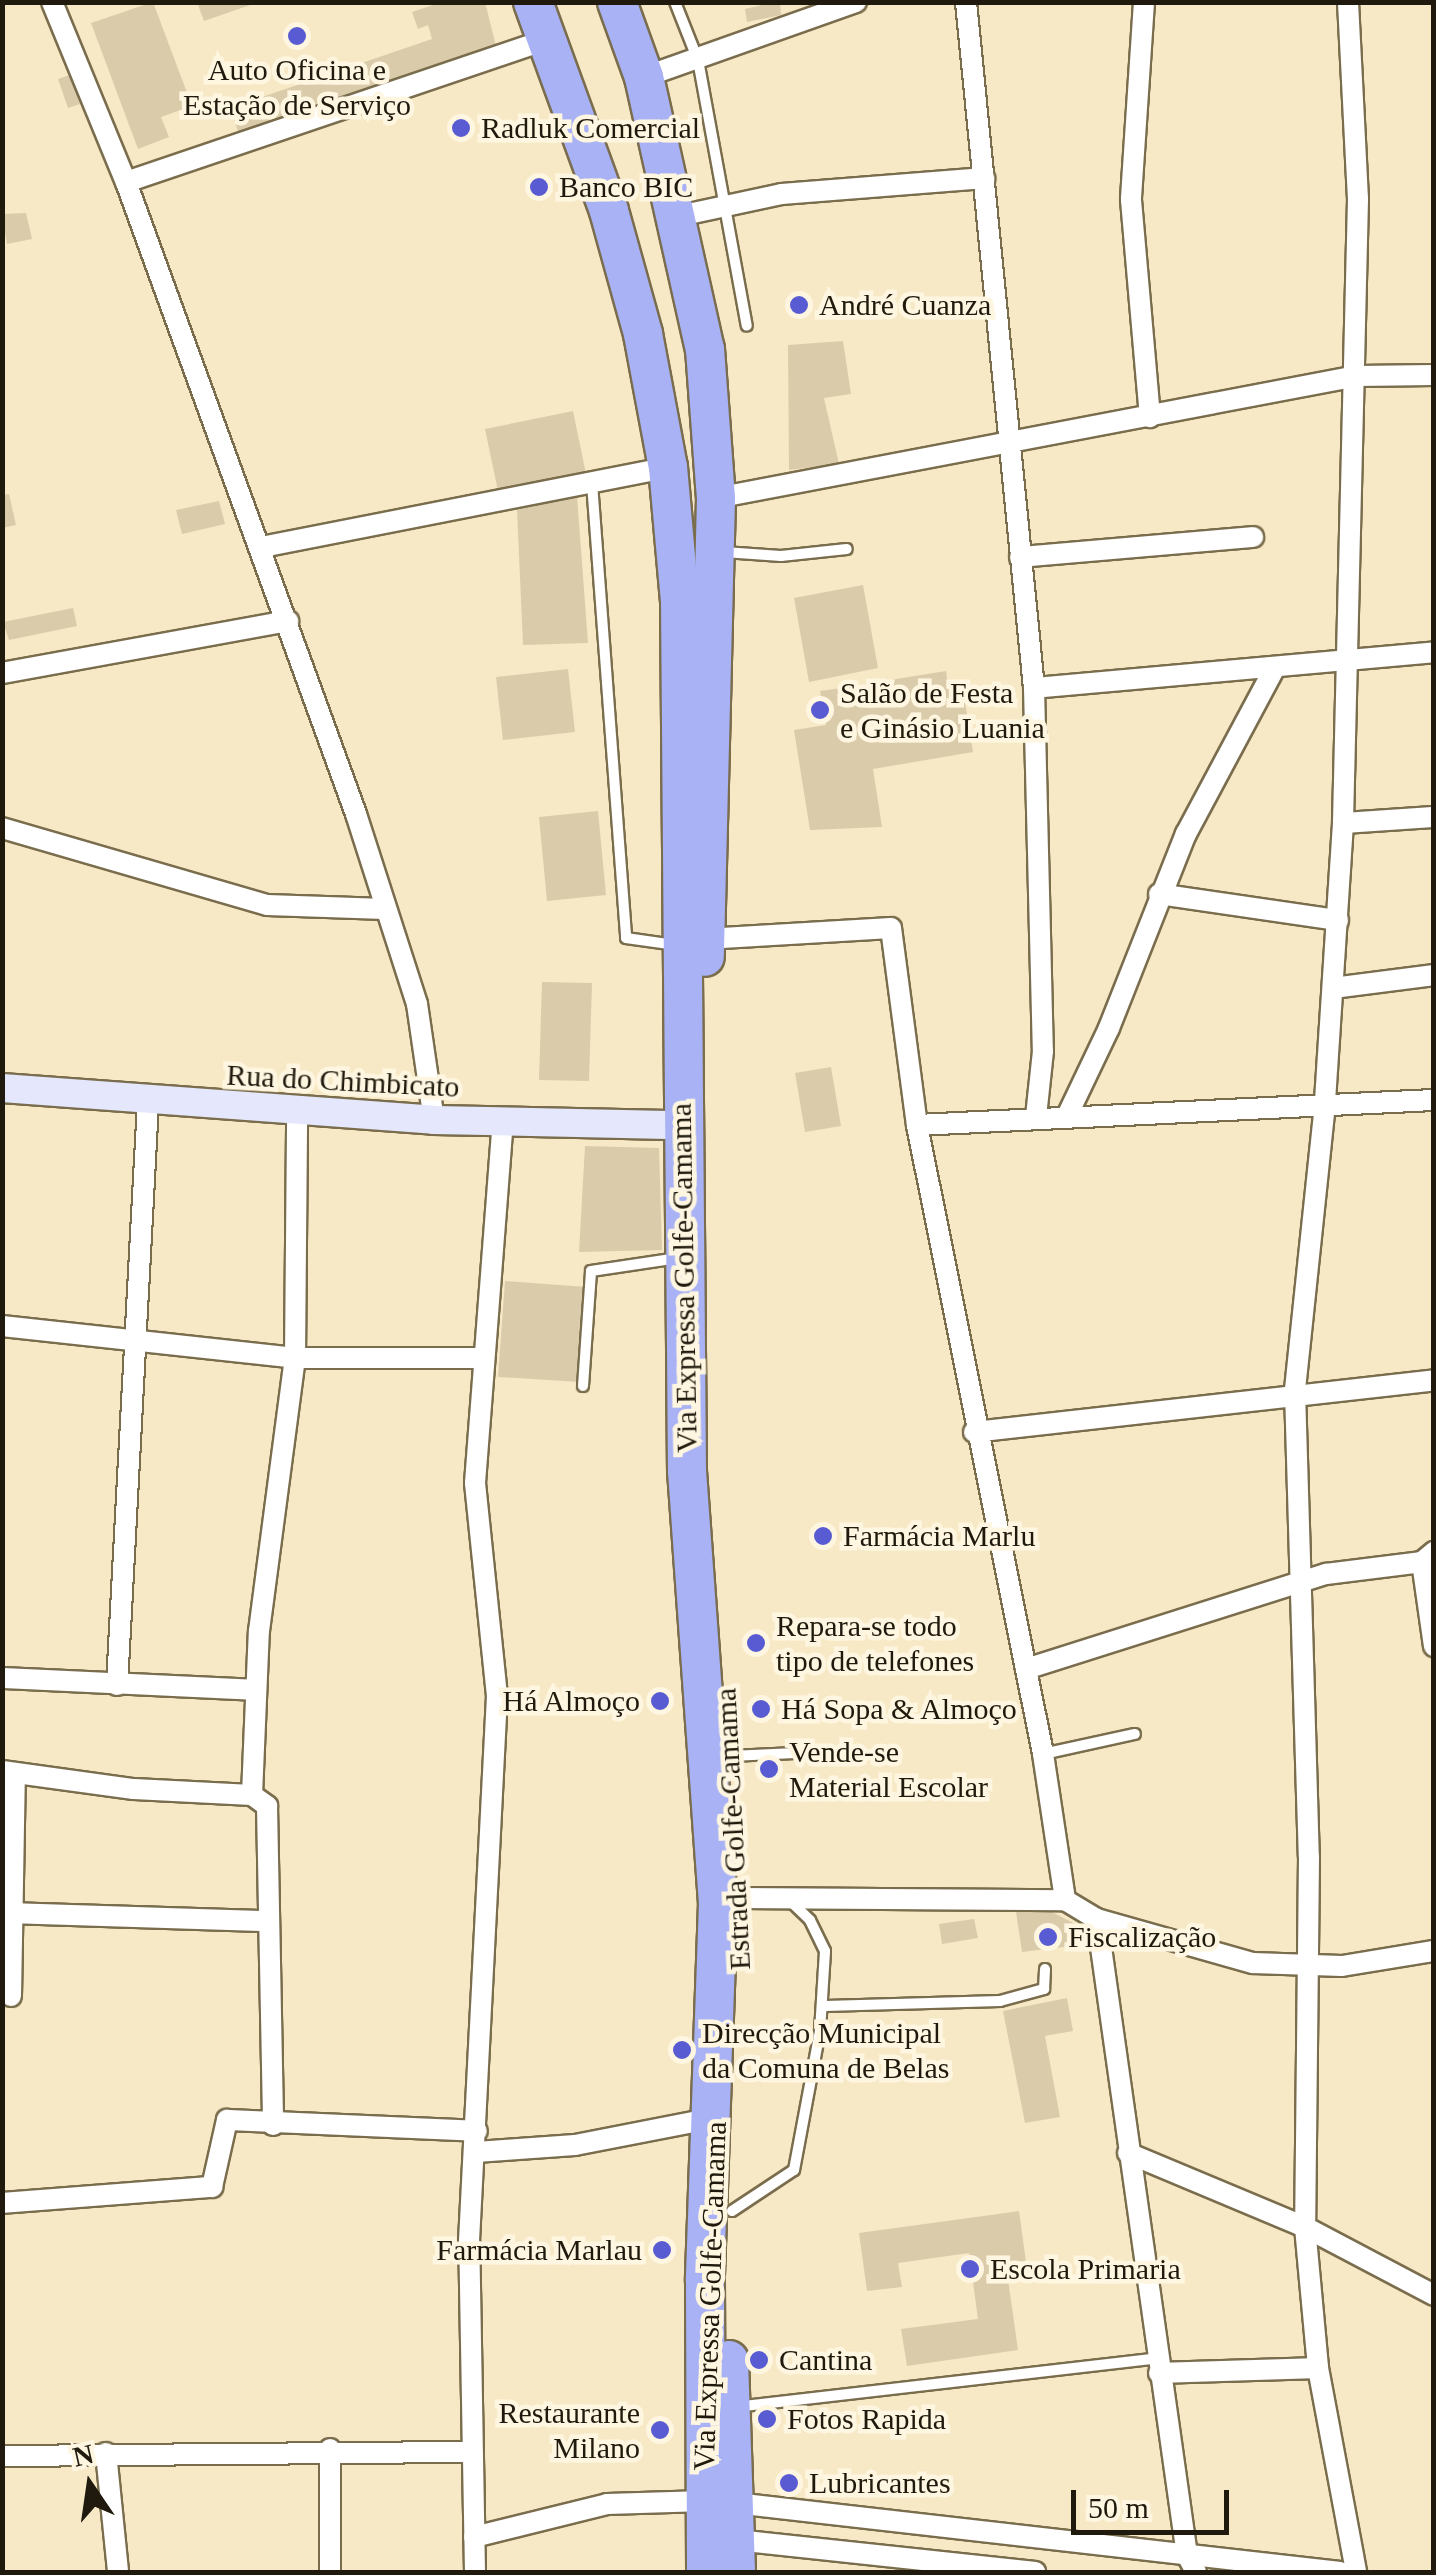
<!DOCTYPE html>
<html>
<head>
<meta charset="utf-8">
<style>
  body { margin:0 }
  #map { position:relative; width:1436px; height:2575px; overflow:hidden; background:#f7e9c5; font-family:"Times New Roman",serif }
  div>[style] { position:absolute }
  .building>* { inset:0; background:#daccaa }
  .roads { filter:drop-shadow(2px 0 #7a6d4d) drop-shadow(-2px 0 #7a6d4d) drop-shadow(0 2px #7a6d4d) drop-shadow(0 -2px #7a6d4d) }
  .lane>* { height:10px; margin:-5px; padding:0 5px; transform-origin:5px; border-radius:5px; background:#fff }
  .street>* { height:20px; margin:-10px; padding:0 10px; transform-origin:10px; border-radius:10px; background:#fff }
  .secondary>* { height:28px; margin:-14px; padding:0 14px; transform-origin:14px; border-radius:14px; background:#e5e8fc }
  .highway>* { height:38px; margin:-19px; padding:0 19px; transform-origin:19px; border-radius:19px; background:#a8b2f4 }
  .dots>* { width:28px; height:28px; translate:-50% -50%; box-sizing:border-box; border:5px solid #fff6e1; border-radius:50% }
  span { translate:-50% -50%; white-space:nowrap; text-align:center; line-height:1.15; -webkit-text-stroke:9px #fff6e1; paint-order:stroke }
  .poi-label { font-size:30px; color:#1f1a0d }
  .left { translate:0 -50%; text-align:left }
  .right { translate:-100% -50%; text-align:right }
  .street-label { font-size:30px; color:#1f1a0d }
  .frame { position:absolute; inset:0; border:5px solid #1f1a0d; pointer-events:none }
  .north { position:absolute; left:40px; top:2435px; width:100px; height:100px; -webkit-text-stroke:8px #fff6e1; paint-order:stroke; rotate:347deg; font-size:28px; font-weight:700; line-height:40px; text-align:center; color:#1f1a0d }
  .north::after { content:''; display:block; margin:auto; width:35px; height:45px; background:#1f1a0d; clip-path:polygon(50% 0,100% 100%,50% 72%,0 100%) }
  .scale { position:absolute; left:1071px; top:2490px; width:158px; height:45px; box-sizing:border-box; border:5px solid #1f1a0d; border-top:0; padding-left:12px; font-size:30px; line-height:35px; white-space:nowrap; color:#1f1a0d; -webkit-text-stroke:8px #fff6e1; paint-order:stroke }
</style>
</head>
<body>
<div id="map">
  <div class="building">
    <i style="clip-path:polygon(153px 2px,192px 106px,161px 117px,169px 137px,138px 149px,91px 23px)"></i>
    <i style="clip-path:polygon(197px 2px,256px 2px,256px 3px,204px 21px)"></i>
    <i style="clip-path:polygon(442px 2px,485px 2px,496px 46px,239px 134px,230px 108px,432px 39px,428px 25px,418px 29px,412px 12px)"></i>
    <i style="clip-path:polygon(774px 2px,780px 2px,781px 15px,747px 22px,745px 9px)"></i>
    <i style="clip-path:polygon(70px 75px,80px 104px,68px 108px,58px 79px)"></i>
    <i style="clip-path:polygon(26px 213px,32px 239px,7px 244px,2px 214px)"></i>
    <i style="clip-path:polygon(843px 341px,851px 394px,824px 398px,839px 464px,789px 470px,788px 345px)"></i>
    <i style="clip-path:polygon(573px 411px,586px 474px,498px 491px,485px 429px)"></i>
    <i style="clip-path:polygon(9px 494px,16px 525px,2px 528px,2px 495px)"></i>
    <i style="clip-path:polygon(577px 496px,588px 643px,523px 645px,517px 510px)"></i>
    <i style="clip-path:polygon(219px 501px,225px 524px,182px 534px,176px 510px)"></i>
    <i style="clip-path:polygon(863px 585px,878px 668px,809px 682px,794px 598px)"></i>
    <i style="clip-path:polygon(73px 608px,77px 626px,9px 640px,3px 622px)"></i>
    <i style="clip-path:polygon(568px 669px,575px 732px,503px 740px,496px 677px)"></i>
    <i style="clip-path:polygon(946px 671px,951px 705px,965px 703px,973px 752px,873px 769px,882px 827px,810px 830px,794px 730px,826px 725px,820px 691px,856px 686px,858px 701px,873px 698px,871px 683px)"></i>
    <i style="clip-path:polygon(598px 811px,606px 895px,547px 901px,539px 817px)"></i>
    <i style="clip-path:polygon(542px 982px,592px 983px,589px 1081px,539px 1080px)"></i>
    <i style="clip-path:polygon(831px 1067px,841px 1126px,805px 1132px,795px 1073px)"></i>
    <i style="clip-path:polygon(585px 1146px,659px 1148px,662px 1250px,579px 1252px)"></i>
    <i style="clip-path:polygon(505px 1281px,587px 1287px,580px 1382px,498px 1377px)"></i>
    <i style="clip-path:polygon(1046px 1909px,1081px 1927px,1072px 1946px,1022px 1952px,1016px 1912px)"></i>
    <i style="clip-path:polygon(974px 1919px,978px 1938px,942px 1944px,939px 1924px)"></i>
    <i style="clip-path:polygon(1067px 1998px,1073px 2031px,1045px 2036px,1060px 2117px,1025px 2123px,1003px 2011px)"></i>
    <i style="clip-path:polygon(1019px 2211px,1026px 2262px,1006px 2265px,1018px 2350px,907px 2366px,901px 2329px,978px 2319px,969px 2253px,898px 2263px,902px 2287px,867px 2291px,859px 2233px)"></i>
  </div>
  <div class="roads">
    <div class="lane">
      <i style="left:675px;top:2px;width:62px;rotate:68.4deg"></i>
      <i style="left:698px;top:60px;width:270px;rotate:79.6deg"></i>
      <i style="left:592px;top:483px;width:456px;rotate:85.7deg"></i>
      <i style="left:626px;top:938px;width:49px;rotate:8.1deg"></i>
      <i style="left:724px;top:552px;width:57px;rotate:4deg"></i>
      <i style="left:781px;top:556px;width:66px;rotate:-6.1deg"></i>
      <i style="left:583px;top:1386px;width:115px;rotate:-86deg"></i>
      <i style="left:591px;top:1271px;width:88px;rotate:-8.5deg"></i>
      <i style="left:1043px;top:1754px;width:94px;rotate:-12.3deg"></i>
      <i style="left:731px;top:1756px;width:64px;rotate:-2.7deg"></i>
      <i style="left:825px;top:2006px;width:175px;rotate:-1.6deg"></i>
      <i style="left:1000px;top:2001px;width:46px;rotate:-15.3deg"></i>
      <i style="left:1044px;top:1989px;width:20px;rotate:-87deg"></i>
      <i style="left:732px;top:2211px;width:74px;rotate:-33.5deg"></i>
      <i style="left:794px;top:2170px;width:141px;rotate:-79.4deg"></i>
      <i style="left:820px;top:2031px;width:80px;rotate:-86.4deg"></i>
      <i style="left:825px;top:1951px;width:34px;rotate:-116deg"></i>
      <i style="left:810px;top:1920px;width:28px;rotate:-136deg"></i>
      <i style="left:736px;top:2407px;width:424px;rotate:-6.6deg"></i>
    </div>
    <div class="street">
      <i style="left:52px;top:2px;width:195px;rotate:67.7deg"></i>
      <i style="left:126px;top:182px;width:673px;rotate:70deg"></i>
      <i style="left:356px;top:814px;width:200px;rotate:72.2deg"></i>
      <i style="left:417px;top:1004px;width:117px;rotate:81.7deg"></i>
      <i style="left:966px;top:2px;width:689px;rotate:84.34deg"></i>
      <i style="left:1034px;top:688px;width:363px;rotate:88.6deg"></i>
      <i style="left:1043px;top:1051px;width:66px;rotate:96.1deg"></i>
      <i style="left:1144px;top:2px;width:198px;rotate:93.8deg"></i>
      <i style="left:1131px;top:200px;width:218px;rotate:85deg"></i>
      <i style="left:1348px;top:2px;width:197px;rotate:87.1deg"></i>
      <i style="left:1358px;top:199px;width:624px;rotate:91.38deg"></i>
      <i style="left:1343px;top:823px;width:282px;rotate:93.7deg"></i>
      <i style="left:1325px;top:1104px;width:289px;rotate:96deg"></i>
      <i style="left:1295px;top:1391px;width:466px;rotate:88.3deg"></i>
      <i style="left:1309px;top:1857px;width:370px;rotate:90.6deg"></i>
      <i style="left:1305px;top:2227px;width:142px;rotate:84.7deg"></i>
      <i style="left:1318px;top:2368px;width:208px;rotate:79.4deg"></i>
      <i style="left:644px;top:77px;width:225px;rotate:-19.5deg"></i>
      <i style="left:126px;top:182px;width:443px;rotate:-18.7deg"></i>
      <i style="left:679px;top:216px;width:105px;rotate:-12.1deg"></i>
      <i style="left:782px;top:194px;width:203px;rotate:-4.5deg"></i>
      <i style="left:716px;top:498px;width:653px;rotate:-10.78deg"></i>
      <i style="left:1357px;top:376px;width:77px;rotate:-0.7deg"></i>
      <i style="left:262px;top:547px;width:414px;rotate:-11.1deg"></i>
      <i style="left:1020px;top:557px;width:234px;rotate:-4.9deg"></i>
      <i style="left:2px;top:673px;width:291px;rotate:-10.3deg"></i>
      <i style="left:1034px;top:688px;width:402px;rotate:-5.1deg"></i>
      <i style="left:1343px;top:823px;width:91px;rotate:-3.8deg"></i>
      <i style="left:2px;top:828px;width:276px;rotate:16.2deg"></i>
      <i style="left:267px;top:905px;width:118px;rotate:1.9deg"></i>
      <i style="left:1159px;top:894px;width:181px;rotate:8.3deg"></i>
      <i style="left:705px;top:939px;width:186px;rotate:-3.4deg"></i>
      <i style="left:891px;top:928px;width:199px;rotate:82.5deg"></i>
      <i style="left:917px;top:1125px;width:641px;rotate:78.67deg"></i>
      <i style="left:1043px;top:1754px;width:148px;rotate:81.4deg"></i>
      <i style="left:1333px;top:988px;width:102px;rotate:-7.3deg"></i>
      <i style="left:1068px;top:1114px;width:95px;rotate:-64.5deg"></i>
      <i style="left:1109px;top:1028px;width:209px;rotate:-68.4deg"></i>
      <i style="left:1186px;top:834px;width:189px;rotate:-61.9deg"></i>
      <i style="left:917px;top:1125px;width:518px;rotate:-2.77deg"></i>
      <i style="left:2px;top:1326px;width:295px;rotate:6.2deg"></i>
      <i style="left:295px;top:1358px;width:188px"></i>
      <i style="left:974px;top:1432px;width:463px;rotate:-6.4deg"></i>
      <i style="left:1422px;top:1562px;width:85px;rotate:81.9deg"></i>
      <i style="left:1026px;top:1669px;width:315px;rotate:-17.6deg"></i>
      <i style="left:1326px;top:1574px;width:97px;rotate:-7.1deg"></i>
      <i style="left:1422px;top:1562px;width:16px;rotate:-40deg"></i>
      <i style="left:2px;top:1678px;width:252px;rotate:2.7deg"></i>
      <i style="left:117px;top:1685px;width:583px;rotate:-86.95deg"></i>
      <i style="left:2px;top:1771px;width:133px;rotate:7.8deg"></i>
      <i style="left:134px;top:1789px;width:118px;rotate:2.9deg"></i>
      <i style="left:252px;top:1795px;width:19px;rotate:36deg"></i>
      <i style="left:267px;top:1806px;width:319px;rotate:88.9deg"></i>
      <i style="left:252px;top:1795px;width:164px;rotate:-87.6deg"></i>
      <i style="left:259px;top:1631px;width:275px;rotate:-82.5deg"></i>
      <i style="left:295px;top:1358px;width:246px;rotate:-89.5deg"></i>
      <i style="left:738px;top:1898px;width:327px;rotate:0.4deg"></i>
      <i style="left:1065px;top:1900px;width:37px;rotate:31deg"></i>
      <i style="left:1097px;top:1919px;width:162px;rotate:15.8deg"></i>
      <i style="left:1253px;top:1963px;width:89px;rotate:1.9deg"></i>
      <i style="left:1342px;top:1966px;width:93px;rotate:-9.3deg"></i>
      <i style="left:10px;top:1913px;width:257px;rotate:1.8deg"></i>
      <i style="left:1097px;top:1919px;width:642px;rotate:81.95deg"></i>
      <i style="left:1187px;top:2555px;width:19px;rotate:62deg"></i>
      <i style="left:11px;top:1996px;width:223px;rotate:-89deg"></i>
      <i style="left:476px;top:2152px;width:99px;rotate:-4deg"></i>
      <i style="left:575px;top:2145px;width:142px;rotate:-11deg"></i>
      <i style="left:1128px;top:2153px;width:192px;rotate:22.7deg"></i>
      <i style="left:1305px;top:2227px;width:146px;rotate:27.8deg"></i>
      <i style="left:2px;top:2203px;width:211px;rotate:-4.4deg"></i>
      <i style="left:212px;top:2187px;width:69px;rotate:-77.4deg"></i>
      <i style="left:227px;top:2120px;width:250px;rotate:2.5deg"></i>
      <i style="left:1159px;top:2373px;width:159px;rotate:-1.8deg"></i>
      <i style="left:106px;top:2453px;width:120px;rotate:84.2deg"></i>
      <i style="left:2px;top:2456px;width:468px;rotate:-0.5deg"></i>
      <i style="left:735px;top:2503px;width:609px;rotate:6.51deg"></i>
      <i style="left:474px;top:2537px;width:137px;rotate:-13.9deg"></i>
      <i style="left:607px;top:2504px;width:98px;rotate:-1.8deg"></i>
      <i style="left:736px;top:2540px;width:301px;rotate:6.1deg"></i>
      <i style="left:330px;top:2572px;width:123px;rotate:-90deg"></i>
      <i style="left:475px;top:2572px;width:331px;rotate:-91deg"></i>
      <i style="left:469px;top:2241px;width:546px;rotate:-87.06deg"></i>
      <i style="left:497px;top:1696px;width:214px;rotate:-95.9deg"></i>
      <i style="left:475px;top:1483px;width:362px;rotate:-85.6deg"></i>
    </div>
    <div class="secondary">
      <i style="left:2px;top:1088px;width:433px;rotate:4.2deg"></i>
      <i style="left:434px;top:1120px;width:246px;rotate:1.2deg"></i>
    </div>
    <div class="highway">
      <i style="left:533px;top:2px;width:222px;rotate:70deg"></i>
      <i style="left:609px;top:211px;width:128px;rotate:74.5deg"></i>
      <i style="left:643px;top:334px;width:135px;rotate:79.4deg"></i>
      <i style="left:668px;top:467px;width:135px;rotate:84.9deg"></i>
      <i style="left:680px;top:601px;width:870px;rotate:89.54deg"></i>
      <i style="left:687px;top:1471px;width:433px;rotate:85.9deg"></i>
      <i style="left:718px;top:1903px;width:378px;rotate:92deg"></i>
      <i style="left:705px;top:2281px;width:291px;rotate:89.8deg"></i>
      <i style="left:617px;top:2px;width:80px;rotate:70.2deg"></i>
      <i style="left:644px;top:77px;width:279px;rotate:77.4deg"></i>
      <i style="left:705px;top:349px;width:149px;rotate:85.8deg"></i>
      <i style="left:716px;top:498px;width:459px;rotate:91.4deg"></i>
      <i style="left:729px;top:2360px;width:212px;rotate:88.1deg"></i>
    </div>
  </div>
  <div class="dots">
    <i style="left:297px;top:36px;background:#585bd2"></i>
    <i style="left:461px;top:128px;background:#585bd2"></i>
    <i style="left:539px;top:187px;background:#585bd2"></i>
    <i style="left:799px;top:305px;background:#585bd2"></i>
    <i style="left:820px;top:710px;background:#585bd2"></i>
    <i style="left:823px;top:1536px;background:#585bd2"></i>
    <i style="left:756px;top:1643px;background:#585bd2"></i>
    <i style="left:660px;top:1701px;background:#585bd2"></i>
    <i style="left:761px;top:1709px;background:#585bd2"></i>
    <i style="left:769px;top:1769px;background:#585bd2"></i>
    <i style="left:1048px;top:1937px;background:#585bd2"></i>
    <i style="left:682px;top:2050px;background:#585bd2"></i>
    <i style="left:662px;top:2250px;background:#585bd2"></i>
    <i style="left:970px;top:2269px;background:#585bd2"></i>
    <i style="left:759px;top:2360px;background:#585bd2"></i>
    <i style="left:767px;top:2419px;background:#585bd2"></i>
    <i style="left:660px;top:2430px;background:#585bd2"></i>
    <i style="left:789px;top:2483px;background:#585bd2"></i>
  </div>
  <div class="poi-label">
    <span style="left:297px;top:87px">Auto Oficina e<br>Estação de Serviço</span>
    <span class="left" style="left:481px;top:128px">Radluk Comercial</span>
    <span class="left" style="left:559px;top:187px">Banco BIC</span>
    <span class="left" style="left:819px;top:305px">André Cuanza</span>
    <span class="left" style="left:840px;top:710px">Salão de Festa<br>e Ginásio Luania</span>
    <span class="left" style="left:843px;top:1536px">Farmácia Marlu</span>
    <span class="left" style="left:776px;top:1643px">Repara-se todo<br>tipo de telefones</span>
    <span class="right" style="left:640px;top:1701px">Há Almoço</span>
    <span class="left" style="left:781px;top:1709px">Há Sopa &amp; Almoço</span>
    <span class="left" style="left:789px;top:1769px">Vende-se<br>Material Escolar</span>
    <span class="left" style="left:1068px;top:1937px">Fiscalização</span>
    <span class="left" style="left:702px;top:2050px">Direcção Municipal<br>da Comuna de Belas</span>
    <span class="right" style="left:642px;top:2250px">Farmácia Marlau</span>
    <span class="left" style="left:990px;top:2269px">Escola Primaria</span>
    <span class="left" style="left:779px;top:2360px">Cantina</span>
    <span class="right" style="left:640px;top:2430px">Restaurante<br>Milano</span>
    <span class="left" style="left:787px;top:2419px">Fotos Rapida</span>
    <span class="left" style="left:809px;top:2483px">Lubricantes</span>
  </div>
  <div class="street-label">
    <span style="left:343px;top:1081px;rotate:3deg">Rua do Chimbicato</span>
    <span style="left:684px;top:1278px;rotate:-91deg">Via Expressa Golfe-Camama</span>
    <span style="left:733px;top:1829px;rotate:-93deg">Estrada Golfe-Camama</span>
    <span style="left:710px;top:2296px;rotate:-88deg">Via Expressa Golfe-Camama</span>
  </div>
  <div class="frame"></div>
  <div class="north">N</div>
  <div class="scale">50 m</div>
</div>
</body>
</html>
